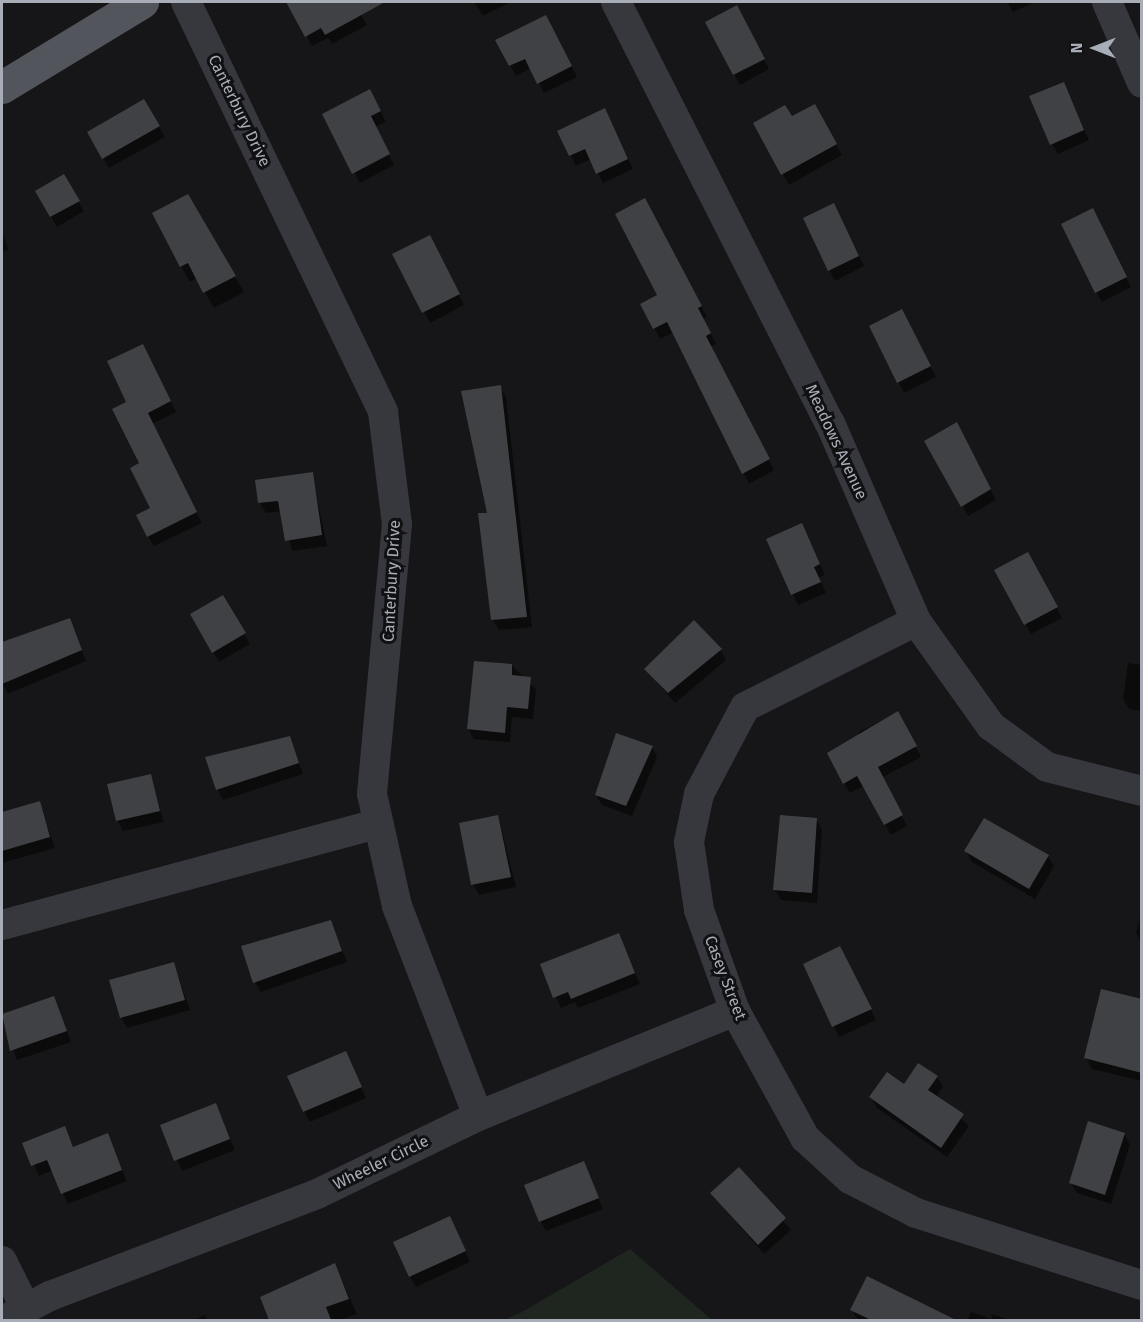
<!DOCTYPE html>
<html>
<head>
<meta charset="utf-8">
<style>
  body { margin:0 }
  #map { position:relative; width:1143px; height:1322px; overflow:hidden; background:#161618; font-family:"Fira Sans",sans-serif }
  div>[style] { position:absolute }
  .green>* { inset:0; background:#1e261f }
  .shadow>* { inset:0; background:#0007 }
  .building>* { inset:0; background:#404145 }
  .minor>* { height:30px; margin:-15px; padding:0 15px; transform-origin:15px; border-radius:15px; background:#37383d }
  .major>* { height:33px; margin:-16.5px; padding:0 16.5px; transform-origin:16.5px; border-radius:16.5px; background:#53555c }
  span { translate:-50% -50%; white-space:nowrap; text-align:center; line-height:1.15; -webkit-text-stroke:6px #111113; paint-order:stroke }
  .street-label { font-size:16px; color:#a8adb8 }
  .frame { position:absolute; inset:0; border:3px solid #a8adb8; pointer-events:none }
  .north { position:absolute; left:1065px; top:18px; width:60px; height:60px; -webkit-text-stroke:4px #111113; paint-order:stroke; rotate:270deg; font-size:16px; font-weight:700; line-height:24px; text-align:center; color:#a8adb8 }
  .north::after { content:''; display:block; margin:auto; width:21px; height:27px; background:#a8adb8; clip-path:polygon(50% 0,100% 100%,50% 72%,0 100%) }
</style>
</head>
<body>
<div id="map">
  <div class="green">
    <i style="clip-path:polygon(630px 1249px,712px 1320px,505px 1320px,522px 1312px)"></i>
  </div>
  <div class="shadow">
    <i style="clip-path:polygon(305px 2px,354px 2px,367px 25px,332px 44px,328px 38px,312px 46px,292px 9px)"></i>
    <i style="clip-path:polygon(474px 2px,511px 2px,483px 16px)"></i>
    <i style="clip-path:polygon(1007px 2px,1035px 2px,1013px 12px)"></i>
    <i style="clip-path:polygon(742px 18px,769px 69px,740px 85px,707px 23px)"></i>
    <i style="clip-path:polygon(552px 27px,577px 77px,544px 93px,531px 68px,516px 76px,497px 41px)"></i>
    <i style="clip-path:polygon(1063px 84px,1089px 140px,1058px 154px,1052px 144px)"></i>
    <i style="clip-path:polygon(144px 101px,165px 137px,109px 168px,89px 133px)"></i>
    <i style="clip-path:polygon(376px 102px,386px 122px,375px 127px,394px 165px,360px 183px,324px 115px)"></i>
    <i style="clip-path:polygon(814px 106px,842px 155px,789px 185px,755px 124px,791px 118px)"></i>
    <i style="clip-path:polygon(610px 120px,633px 169px,603px 183px,591px 159px,576px 166px,559px 131px)"></i>
    <i style="clip-path:polygon(64px 176px,84px 211px,57px 227px,37px 192px)"></i>
    <i style="clip-path:polygon(187px 196px,244px 292px,214px 308px,197px 278px,190px 282px,181px 266px)"></i>
    <i style="clip-path:polygon(650px 210px,707px 317px,703px 319px,716px 344px,710px 347px,774px 470px,749px 484px,674px 332px,660px 339px,642px 305px,659px 296px)"></i>
    <i style="clip-path:polygon(839px 215px,864px 266px,835px 281px,805px 219px)"></i>
    <i style="clip-path:polygon(1098px 220px,1131px 287px,1102px 302px,1096px 292px)"></i>
    <i style="clip-path:polygon(2px 232px,8px 249px,2px 252px)"></i>
    <i style="clip-path:polygon(435px 247px,464px 305px,430px 323px,394px 255px)"></i>
    <i style="clip-path:polygon(907px 321px,936px 377px,904px 393px,871px 327px)"></i>
    <i style="clip-path:polygon(148px 356px,176px 412px,152px 424px,202px 523px,154px 546px,148px 536px,152px 509px,128px 402px)"></i>
    <i style="clip-path:polygon(500px 387px,506px 397px,532px 627px,499px 630px,493px 620px,489px 514px)"></i>
    <i style="clip-path:polygon(962px 434px,996px 500px,968px 516px,926px 441px)"></i>
    <i style="clip-path:polygon(312px 473px,327px 546px,292px 551px,282px 511px,266px 513px,260px 503px)"></i>
    <i style="clip-path:polygon(807px 535px,825px 575px,819px 577px,826px 593px,798px 605px,768px 540px)"></i>
    <i style="clip-path:polygon(1027px 554px,1062px 618px,1031px 634px,996px 571px)"></i>
    <i style="clip-path:polygon(223px 597px,250px 644px,219px 662px,192px 615px)"></i>
    <i style="clip-path:polygon(69px 619px,86px 661px,8px 694px,2px 683px,2px 644px)"></i>
    <i style="clip-path:polygon(720px 650px,726px 660px,675px 703px,646px 669px)"></i>
    <i style="clip-path:polygon(1128px 663px,1142px 665px,1142px 711px,1129px 709px,1123px 699px)"></i>
    <i style="clip-path:polygon(511px 665px,536px 689px,533px 719px,512px 717px,510px 742px,474px 739px,468px 729px)"></i>
    <i style="clip-path:polygon(898px 713px,921px 757px,883px 777px,907px 826px,891px 835px,864px 786px,850px 793px,844px 783px,859px 732px)"></i>
    <i style="clip-path:polygon(289px 737px,303px 774px,223px 800px,217px 789px)"></i>
    <i style="clip-path:polygon(652px 747px,657px 757px,632px 816px,602px 805px,596px 795px)"></i>
    <i style="clip-path:polygon(150px 776px,164px 822px,123px 831px,117px 820px)"></i>
    <i style="clip-path:polygon(39px 802px,55px 848px,2px 863px,2px 813px)"></i>
    <i style="clip-path:polygon(498px 816px,516px 887px,479px 895px,473px 884px)"></i>
    <i style="clip-path:polygon(816px 819px,822px 830px,817px 903px,781px 900px,775px 890px)"></i>
    <i style="clip-path:polygon(966px 851px,1048px 856px,1054px 866px,1035px 899px,972px 862px)"></i>
    <i style="clip-path:polygon(1142px 912px,1142px 943px,1136px 933px)"></i>
    <i style="clip-path:polygon(330px 922px,347px 962px,261px 992px,255px 982px)"></i>
    <i style="clip-path:polygon(618px 935px,640px 984px,578px 1008px,575px 1002px,561px 1008px,542px 965px)"></i>
    <i style="clip-path:polygon(846px 959px,876px 1020px,839px 1037px,805px 965px)"></i>
    <i style="clip-path:polygon(174px 964px,190px 1010px,127px 1028px,121px 1017px)"></i>
    <i style="clip-path:polygon(54px 998px,71px 1042px,17px 1060px,2px 1016px)"></i>
    <i style="clip-path:polygon(1142px 1000px,1142px 1081px,1092px 1069px,1086px 1058px)"></i>
    <i style="clip-path:polygon(351px 1063px,366px 1098px,310px 1122px,304px 1111px)"></i>
    <i style="clip-path:polygon(937px 1077px,943px 1087px,936px 1097px,969px 1126px,947px 1157px,877px 1108px,871px 1097px)"></i>
    <i style="clip-path:polygon(215px 1105px,235px 1150px,182px 1171px,162px 1126px)"></i>
    <i style="clip-path:polygon(64px 1128px,74px 1148px,107px 1135px,127px 1181px,68px 1204px,53px 1170px,39px 1176px,24px 1144px)"></i>
    <i style="clip-path:polygon(1124px 1134px,1130px 1145px,1111px 1204px,1077px 1193px,1071px 1183px)"></i>
    <i style="clip-path:polygon(583px 1163px,603px 1209px,546px 1231px,540px 1221px)"></i>
    <i style="clip-path:polygon(739px 1169px,791px 1230px,764px 1254px,712px 1194px)"></i>
    <i style="clip-path:polygon(455px 1228px,470px 1262px,416px 1287px,410px 1276px)"></i>
    <i style="clip-path:polygon(335px 1265px,357px 1314px,341px 1320px,271px 1320px,262px 1298px)"></i>
    <i style="clip-path:polygon(852px 1310px,934px 1318px,858px 1320px)"></i>
    <i style="clip-path:polygon(971px 1312px,991px 1319px,992px 1314px,1009px 1320px,968px 1320px)"></i>
    <i style="clip-path:polygon(205px 1315px,208px 1320px,194px 1320px)"></i>
  </div>
  <div class="building">
    <i style="clip-path:polygon(286px 2px,385px 2px,325px 35px,321px 28px,305px 37px)"></i>
    <i style="clip-path:polygon(737px 5px,765px 59px,733px 75px,705px 22px)"></i>
    <i style="clip-path:polygon(546px 15px,572px 66px,537px 84px,525px 59px,509px 66px,495px 40px)"></i>
    <i style="clip-path:polygon(1064px 82px,1084px 130px,1050px 145px,1029px 96px)"></i>
    <i style="clip-path:polygon(370px 89px,381px 111px,371px 116px,390px 154px,352px 174px,322px 114px)"></i>
    <i style="clip-path:polygon(144px 99px,160px 126px,102px 159px,87px 132px)"></i>
    <i style="clip-path:polygon(815px 104px,837px 144px,781px 175px,753px 123px,785px 105px,792px 116px)"></i>
    <i style="clip-path:polygon(605px 108px,628px 159px,596px 174px,585px 149px,569px 156px,557px 131px)"></i>
    <i style="clip-path:polygon(64px 174px,80px 201px,50px 217px,35px 191px)"></i>
    <i style="clip-path:polygon(188px 194px,236px 276px,203px 293px,188px 263px,180px 267px,152px 213px)"></i>
    <i style="clip-path:polygon(645px 198px,702px 306px,698px 308px,711px 333px,706px 336px,770px 459px,742px 474px,667px 322px,653px 329px,640px 304px,657px 295px,615px 214px)"></i>
    <i style="clip-path:polygon(834px 203px,859px 256px,828px 271px,803px 218px)"></i>
    <i style="clip-path:polygon(1093px 208px,1127px 277px,1095px 293px,1061px 224px)"></i>
    <i style="clip-path:polygon(430px 235px,460px 294px,422px 313px,392px 254px)"></i>
    <i style="clip-path:polygon(902px 309px,931px 366px,897px 383px,869px 326px)"></i>
    <i style="clip-path:polygon(143px 344px,171px 401px,148px 413px,197px 512px,147px 537px,136px 515px,150px 508px,130px 468px,139px 463px,112px 409px,126px 402px,107px 361px)"></i>
    <i style="clip-path:polygon(501px 385px,527px 617px,491px 620px,478px 513px,487px 513px,461px 391px)"></i>
    <i style="clip-path:polygon(957px 422px,991px 489px,961px 507px,924px 441px)"></i>
    <i style="clip-path:polygon(313px 472px,322px 535px,285px 541px,278px 501px,258px 503px,255px 480px)"></i>
    <i style="clip-path:polygon(802px 523px,820px 564px,814px 567px,821px 582px,791px 595px,766px 539px)"></i>
    <i style="clip-path:polygon(1028px 552px,1058px 607px,1024px 625px,994px 570px)"></i>
    <i style="clip-path:polygon(223px 595px,246px 633px,212px 653px,190px 614px)"></i>
    <i style="clip-path:polygon(70px 618px,82px 650px,2px 684px,2px 642px)"></i>
    <i style="clip-path:polygon(694px 620px,722px 649px,668px 693px,644px 669px)"></i>
    <i style="clip-path:polygon(474px 661px,512px 664px,512px 675px,531px 677px,528px 709px,507px 707px,505px 733px,467px 729px)"></i>
    <i style="clip-path:polygon(898px 711px,917px 746px,878px 767px,903px 815px,884px 825px,857px 776px,843px 784px,827px 753px)"></i>
    <i style="clip-path:polygon(616px 733px,653px 746px,626px 806px,595px 795px)"></i>
    <i style="clip-path:polygon(290px 736px,299px 763px,216px 790px,205px 757px)"></i>
    <i style="clip-path:polygon(151px 774px,160px 811px,116px 821px,107px 784px)"></i>
    <i style="clip-path:polygon(40px 801px,50px 837px,2px 851px,2px 812px)"></i>
    <i style="clip-path:polygon(498px 815px,511px 877px,471px 885px,459px 823px)"></i>
    <i style="clip-path:polygon(780px 815px,817px 818px,812px 893px,773px 890px)"></i>
    <i style="clip-path:polygon(984px 818px,1049px 855px,1029px 889px,964px 851px)"></i>
    <i style="clip-path:polygon(331px 920px,342px 951px,253px 983px,241px 946px)"></i>
    <i style="clip-path:polygon(619px 933px,635px 973px,571px 999px,568px 992px,553px 998px,540px 964px)"></i>
    <i style="clip-path:polygon(840px 946px,872px 1009px,832px 1027px,803px 964px)"></i>
    <i style="clip-path:polygon(174px 962px,185px 1000px,120px 1018px,109px 980px)"></i>
    <i style="clip-path:polygon(1101px 989px,1142px 999px,1142px 1073px,1084px 1058px)"></i>
    <i style="clip-path:polygon(54px 996px,67px 1031px,10px 1051px,2px 1014px)"></i>
    <i style="clip-path:polygon(346px 1051px,362px 1087px,303px 1112px,287px 1076px)"></i>
    <i style="clip-path:polygon(918px 1063px,938px 1076px,928px 1090px,964px 1114px,941px 1148px,869px 1097px,887px 1072px,904px 1084px)"></i>
    <i style="clip-path:polygon(216px 1103px,230px 1139px,174px 1161px,160px 1125px)"></i>
    <i style="clip-path:polygon(1088px 1121px,1125px 1133px,1105px 1195px,1069px 1183px)"></i>
    <i style="clip-path:polygon(65px 1126px,73px 1147px,108px 1133px,122px 1170px,61px 1194px,47px 1160px,31px 1166px,22px 1143px)"></i>
    <i style="clip-path:polygon(584px 1161px,599px 1198px,539px 1222px,524px 1185px)"></i>
    <i style="clip-path:polygon(739px 1167px,786px 1218px,758px 1245px,710px 1193px)"></i>
    <i style="clip-path:polygon(450px 1216px,466px 1251px,409px 1277px,393px 1242px)"></i>
    <i style="clip-path:polygon(335px 1263px,349px 1299px,326px 1307px,331px 1320px,269px 1320px,260px 1297px)"></i>
    <i style="clip-path:polygon(867px 1276px,956px 1320px,871px 1320px,850px 1310px)"></i>
  </div>
  <div class="minor">
    <i style="left:186px;top:2px;width:455px;rotate:64.3deg"></i>
    <i style="left:383px;top:412px;width:113px;rotate:82.9deg"></i>
    <i style="left:397px;top:524px;width:271px;rotate:95.3deg"></i>
    <i style="left:372px;top:794px;width:115px;rotate:77.4deg"></i>
    <i style="left:397px;top:906px;width:225px;rotate:68.9deg"></i>
    <i style="left:616px;top:2px;width:472px;rotate:63.1deg"></i>
    <i style="left:830px;top:423px;width:216px;rotate:66.5deg"></i>
    <i style="left:916px;top:621px;width:129px;rotate:54.5deg"></i>
    <i style="left:991px;top:726px;width:69px;rotate:36.2deg"></i>
    <i style="left:1047px;top:767px;width:98px;rotate:14.2deg"></i>
    <i style="left:1107px;top:2px;width:88px;rotate:66.6deg"></i>
    <i style="left:916px;top:621px;width:191px;rotate:153.3deg"></i>
    <i style="left:745px;top:707px;width:98px;rotate:117.9deg"></i>
    <i style="left:699px;top:794px;width:49px;rotate:101.8deg"></i>
    <i style="left:689px;top:842px;width:69px;rotate:81.6deg"></i>
    <i style="left:699px;top:910px;width:107px;rotate:70.4deg"></i>
    <i style="left:735px;top:1011px;width:145px;rotate:61.1deg"></i>
    <i style="left:805px;top:1138px;width:61px;rotate:42.3deg"></i>
    <i style="left:850px;top:1179px;width:74px;rotate:27.3deg"></i>
    <i style="left:916px;top:1213px;width:237px;rotate:17.7deg"></i>
    <i style="left:2px;top:925px;width:388px;rotate:-15.1deg"></i>
    <i style="left:2px;top:1261px;width:51px;rotate:63.4deg"></i>
    <i style="left:4px;top:1320px;width:52px;rotate:-27.6deg"></i>
    <i style="left:50px;top:1296px;width:286px;rotate:-20.9deg"></i>
    <i style="left:317px;top:1194px;width:179px;rotate:-25.8deg"></i>
    <i style="left:478px;top:1116px;width:278px;rotate:-22.2deg"></i>
  </div>
  <div class="major">
    <i style="left:2px;top:87px;width:164px;rotate:-31.3deg"></i>
  </div>
  <div class="street-label">
    <span style="left:239px;top:111px;rotate:64deg">Canterbury Drive</span>
    <span style="left:836px;top:442px;rotate:65deg">Meadows Avenue</span>
    <span style="left:392px;top:581px;rotate:-87deg">Canterbury Drive</span>
    <span style="left:725px;top:978px;rotate:69deg">Casey Street</span>
    <span style="left:381px;top:1163px;rotate:-26deg">Wheeler Circle</span>
  </div>
  <div class="frame"></div>
  <div class="north">N</div>
</div>
</body>
</html>
